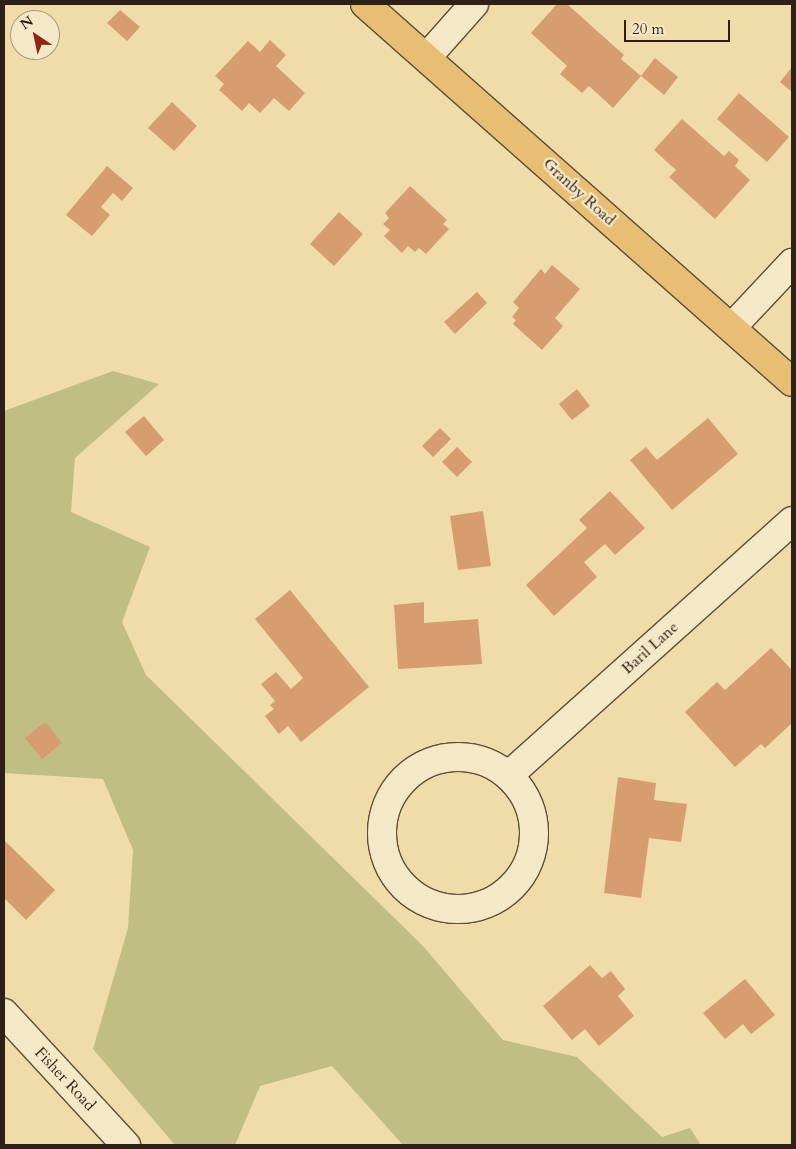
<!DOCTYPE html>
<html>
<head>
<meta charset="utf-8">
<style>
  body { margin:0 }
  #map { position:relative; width:796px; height:1149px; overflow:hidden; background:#efdca9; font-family:Cardo,serif }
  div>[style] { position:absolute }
  .green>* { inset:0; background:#c1be83 }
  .building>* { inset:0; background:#d79c70 }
  .roads { filter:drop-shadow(1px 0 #5e4e3c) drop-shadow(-1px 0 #5e4e3c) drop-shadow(0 1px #5e4e3c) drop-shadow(0 -1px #5e4e3c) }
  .minor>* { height:28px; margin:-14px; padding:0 14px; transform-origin:14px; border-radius:14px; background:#f5e8c7 }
  .minor>.ring { margin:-14px; padding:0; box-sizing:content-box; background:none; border:28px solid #f5e8c7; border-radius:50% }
  .major>* { height:28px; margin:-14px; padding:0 14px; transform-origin:14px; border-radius:14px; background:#e8be74 }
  span { translate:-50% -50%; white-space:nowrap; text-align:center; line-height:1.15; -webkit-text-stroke:4.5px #f5e8c7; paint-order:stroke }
  .street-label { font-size:16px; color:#2e1f17 }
  .frame { position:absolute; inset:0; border:5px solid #2e1f17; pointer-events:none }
  .north { position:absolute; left:10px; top:10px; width:50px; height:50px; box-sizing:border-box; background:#f5e8c7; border:1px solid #a59881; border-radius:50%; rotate:326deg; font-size:14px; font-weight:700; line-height:20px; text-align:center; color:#2e1f17 }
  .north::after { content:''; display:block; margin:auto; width:18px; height:22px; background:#8f2418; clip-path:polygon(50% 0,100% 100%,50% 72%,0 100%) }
  .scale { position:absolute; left:624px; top:20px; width:106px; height:22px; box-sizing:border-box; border:2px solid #2e1f17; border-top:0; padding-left:6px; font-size:15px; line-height:18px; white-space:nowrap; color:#2e1f17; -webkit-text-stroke:4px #f5e8c7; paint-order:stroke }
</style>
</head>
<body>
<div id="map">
  <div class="green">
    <i style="clip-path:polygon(113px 371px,159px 384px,75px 458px,71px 512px,150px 547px,122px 622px,146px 675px,423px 946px,503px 1040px,577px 1057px,662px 1137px,690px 1128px,701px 1145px,403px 1145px,332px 1066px,260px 1086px,235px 1145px,175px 1145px,93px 1049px,128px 928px,133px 850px,103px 779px,4px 773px,4px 411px)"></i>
  </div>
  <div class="building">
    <i style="clip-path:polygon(557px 4px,567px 4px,624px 55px,621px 59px,641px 76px,613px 108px,589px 86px,582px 93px,560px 74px,567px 66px,531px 33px)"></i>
    <i style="clip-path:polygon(120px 10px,140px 27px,127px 41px,107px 23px)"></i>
    <i style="clip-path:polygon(270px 40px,286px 55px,276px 66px,305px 93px,289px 111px,274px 98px,260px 113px,249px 103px,242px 111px,219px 90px,224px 84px,215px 76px,248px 41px,260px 52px)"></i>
    <i style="clip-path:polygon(655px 58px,678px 77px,664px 95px,641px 76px)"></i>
    <i style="clip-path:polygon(792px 67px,792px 92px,780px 82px)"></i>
    <i style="clip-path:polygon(739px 93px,789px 137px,767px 162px,717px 119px)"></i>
    <i style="clip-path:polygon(172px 102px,197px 126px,174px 151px,148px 128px)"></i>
    <i style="clip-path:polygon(682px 119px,724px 156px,729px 151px,739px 160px,735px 166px,750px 180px,715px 219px,669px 177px,676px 170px,654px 150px)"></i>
    <i style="clip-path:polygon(107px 166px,133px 188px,122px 201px,113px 193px,101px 207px,110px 215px,92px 236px,66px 215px)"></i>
    <i style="clip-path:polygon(410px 186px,447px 220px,443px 224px,449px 229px,426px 254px,419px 248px,415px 252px,408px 246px,402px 253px,384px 236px,390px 230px,383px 224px,389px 218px,385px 213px)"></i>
    <i style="clip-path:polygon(339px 212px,363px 234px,334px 266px,310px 244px)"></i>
    <i style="clip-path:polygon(552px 265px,580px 289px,555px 318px,563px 326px,542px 350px,513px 324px,516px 320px,512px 317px,519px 308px,513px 302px,541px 269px,545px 274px)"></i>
    <i style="clip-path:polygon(477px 292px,487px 303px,455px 334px,444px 322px)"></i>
    <i style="clip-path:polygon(577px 389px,590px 406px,572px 420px,559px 404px)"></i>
    <i style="clip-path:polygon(144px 416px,164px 440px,146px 456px,125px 432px)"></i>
    <i style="clip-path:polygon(708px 418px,738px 454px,672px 510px,630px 460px,646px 447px,657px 460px)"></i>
    <i style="clip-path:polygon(440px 428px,451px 439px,433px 457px,422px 446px)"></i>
    <i style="clip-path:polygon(457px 447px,472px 462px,457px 477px,442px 462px)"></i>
    <i style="clip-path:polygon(610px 491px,645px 528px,615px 555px,605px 544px,584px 562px,597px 577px,554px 616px,526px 585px,587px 528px,579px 520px)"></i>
    <i style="clip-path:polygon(483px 511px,491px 566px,458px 570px,450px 516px)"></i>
    <i style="clip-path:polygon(290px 590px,369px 687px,301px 742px,288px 726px,279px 734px,265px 716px,274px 709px,270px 705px,275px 701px,261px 684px,276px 672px,291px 689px,303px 678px,255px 619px)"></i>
    <i style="clip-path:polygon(424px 602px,424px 623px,478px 619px,482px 664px,398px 669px,394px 605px)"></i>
    <i style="clip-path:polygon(771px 648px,792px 670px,792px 723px,765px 748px,761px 744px,735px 767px,685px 712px,717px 682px,725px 690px)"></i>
    <i style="clip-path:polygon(45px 722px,62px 743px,42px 759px,25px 738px)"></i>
    <i style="clip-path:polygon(618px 777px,656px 783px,654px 800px,687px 804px,681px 842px,649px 838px,641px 898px,604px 893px)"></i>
    <i style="clip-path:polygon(4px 840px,55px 890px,26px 920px,4px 898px)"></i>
    <i style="clip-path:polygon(590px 965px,602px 978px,611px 971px,625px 989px,618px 996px,634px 1016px,599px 1046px,585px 1029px,572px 1040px,543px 1006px)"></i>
    <i style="clip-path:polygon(745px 979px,775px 1015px,751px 1034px,743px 1024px,725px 1039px,703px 1013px)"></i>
  </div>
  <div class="roads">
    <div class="minor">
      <i style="left:427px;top:57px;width:71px;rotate:-48.4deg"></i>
      <i style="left:732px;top:327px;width:88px;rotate:-46.8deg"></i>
      <i class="ring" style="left:382px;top:757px;width:124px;height:124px"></i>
      <i style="left:509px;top:775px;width:380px;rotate:-41.9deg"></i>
      <i style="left:4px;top:1013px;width:180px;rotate:47.3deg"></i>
    </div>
    <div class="major">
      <i style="left:365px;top:4px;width:570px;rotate:41.52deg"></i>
    </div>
  </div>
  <div class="street-label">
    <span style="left:579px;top:192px;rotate:42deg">Granby Road</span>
    <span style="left:650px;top:648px;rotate:-42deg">Baril Lane</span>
    <span style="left:65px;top:1079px;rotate:47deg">Fisher Road</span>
  </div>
  <div class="frame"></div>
  <div class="north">N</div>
  <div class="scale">20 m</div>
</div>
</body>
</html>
